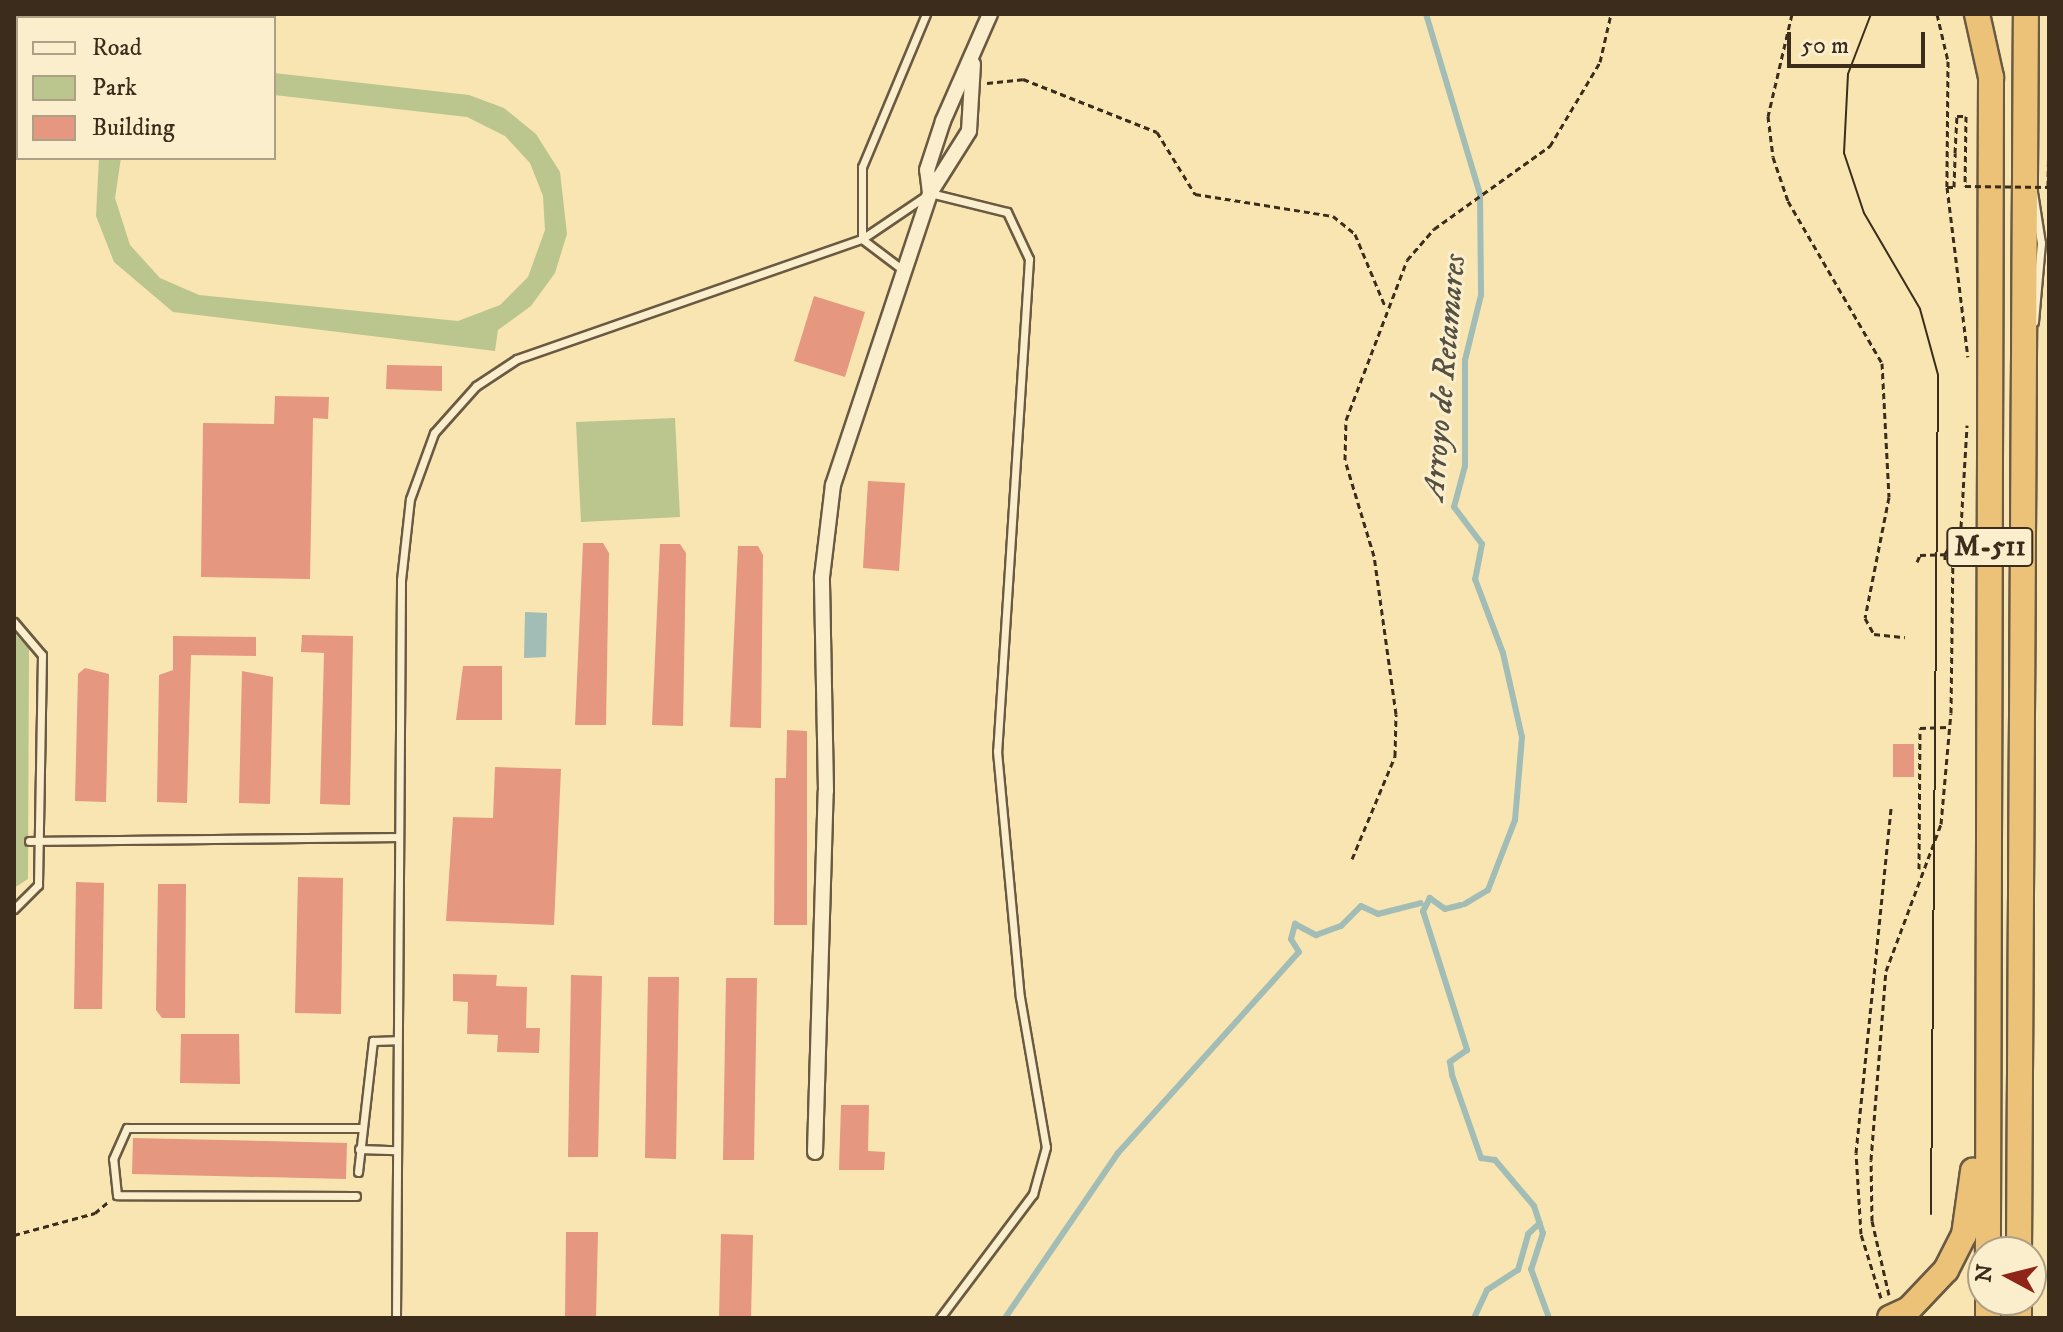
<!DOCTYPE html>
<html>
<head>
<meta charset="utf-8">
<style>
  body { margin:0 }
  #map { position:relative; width:2063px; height:1332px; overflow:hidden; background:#f9e5b2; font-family:"IM FELL DW Pica",serif }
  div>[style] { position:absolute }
  .green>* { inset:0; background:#bbc58e }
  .water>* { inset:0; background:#a1bdb6 }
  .stream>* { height:6px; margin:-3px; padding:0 3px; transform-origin:3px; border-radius:3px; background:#a1bdb6 }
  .building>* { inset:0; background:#e59780 }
  .path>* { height:3px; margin-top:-1.5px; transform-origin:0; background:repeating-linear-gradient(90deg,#3b2c1c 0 6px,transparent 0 10px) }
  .roads { filter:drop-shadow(2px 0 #6a5a42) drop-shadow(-2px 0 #6a5a42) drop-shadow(0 2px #6a5a42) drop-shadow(0 -2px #6a5a42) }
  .service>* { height:7px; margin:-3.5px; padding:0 3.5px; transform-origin:3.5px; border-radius:3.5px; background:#fbeecd }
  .minor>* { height:14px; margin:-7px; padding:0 7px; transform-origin:7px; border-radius:7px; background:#fbeecd }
  .trunk>* { height:24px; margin:-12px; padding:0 12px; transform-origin:12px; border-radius:12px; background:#ecc279 }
  .tram>* { height:2px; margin:-1px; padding:0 1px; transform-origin:1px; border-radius:1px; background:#3b2c1c }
  .path-bridge>* { height:3px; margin-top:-1.5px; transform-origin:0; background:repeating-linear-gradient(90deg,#3b2c1c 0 6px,transparent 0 10px) }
  span { translate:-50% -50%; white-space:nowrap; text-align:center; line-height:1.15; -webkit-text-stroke:6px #fbeecd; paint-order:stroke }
  .shield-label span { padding:2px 6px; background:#fbeecd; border:2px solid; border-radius:6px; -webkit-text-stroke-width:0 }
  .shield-label { font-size:28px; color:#3b2c1c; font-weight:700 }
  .water-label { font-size:32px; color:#545042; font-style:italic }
  .frame { position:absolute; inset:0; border:16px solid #3b2c1c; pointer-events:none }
  .legend { position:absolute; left:16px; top:16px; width:260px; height:144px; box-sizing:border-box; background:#fbeecd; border:2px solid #aea086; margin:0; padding:10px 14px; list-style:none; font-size:24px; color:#3b2c1c }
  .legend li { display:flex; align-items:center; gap:16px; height:40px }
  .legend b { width:40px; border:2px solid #aea086 }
  .north { position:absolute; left:1967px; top:1236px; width:80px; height:80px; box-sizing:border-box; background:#fbeecd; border:2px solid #aea086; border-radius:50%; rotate:277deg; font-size:22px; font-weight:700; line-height:32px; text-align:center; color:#3b2c1c }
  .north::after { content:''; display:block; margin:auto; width:28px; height:36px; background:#8f2418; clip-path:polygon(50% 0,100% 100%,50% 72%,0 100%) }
  .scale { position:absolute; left:1787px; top:32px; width:138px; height:36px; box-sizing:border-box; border:4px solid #3b2c1c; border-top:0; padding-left:10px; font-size:24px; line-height:28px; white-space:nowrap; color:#3b2c1c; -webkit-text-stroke:6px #fbeecd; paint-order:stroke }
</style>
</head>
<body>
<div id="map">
  <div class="green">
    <i style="clip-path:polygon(274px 73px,469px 95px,504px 108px,536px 134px,560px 172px,567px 234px,555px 273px,531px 306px,498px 330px,495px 351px,173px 312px,114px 262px,96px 216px,99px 158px,121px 158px,115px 198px,130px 245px,160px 278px,199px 295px,458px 321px,500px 305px,528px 277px,545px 230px,543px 196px,530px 163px,505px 136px,467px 117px,274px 95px)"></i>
    <i style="clip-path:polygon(675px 418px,680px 517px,581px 522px,576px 422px)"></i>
    <i style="clip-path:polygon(14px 633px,29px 648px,28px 879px,14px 888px)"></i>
  </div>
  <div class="water">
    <i style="clip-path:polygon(525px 612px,547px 613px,546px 657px,524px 658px)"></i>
  </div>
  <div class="stream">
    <i style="left:1426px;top:14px;width:188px;rotate:73.3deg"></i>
    <i style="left:1480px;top:194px;width:101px;rotate:89.4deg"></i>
    <i style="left:1481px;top:295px;width:67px;rotate:103.8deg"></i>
    <i style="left:1465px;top:360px;width:106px;rotate:90deg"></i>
    <i style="left:1465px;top:466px;width:42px;rotate:105deg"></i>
    <i style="left:1454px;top:507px;width:46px;rotate:52.9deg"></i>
    <i style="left:1482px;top:544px;width:36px;rotate:101deg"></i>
    <i style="left:1475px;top:579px;width:79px;rotate:69.3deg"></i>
    <i style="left:1503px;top:653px;width:86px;rotate:77.3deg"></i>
    <i style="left:1522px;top:737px;width:83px;rotate:94.8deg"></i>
    <i style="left:1515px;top:820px;width:75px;rotate:111.1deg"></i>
    <i style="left:1488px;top:890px;width:27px;rotate:149deg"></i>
    <i style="left:1461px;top:905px;width:16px;rotate:166deg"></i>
    <i style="left:1445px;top:909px;width:19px;rotate:-144deg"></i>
    <i style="left:1430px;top:898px;width:15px;rotate:118deg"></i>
    <i style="left:1423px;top:911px;width:146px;rotate:72.4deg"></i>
    <i style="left:1467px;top:1050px;width:21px;rotate:145deg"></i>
    <i style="left:1450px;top:1062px;width:13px;rotate:81deg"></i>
    <i style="left:1452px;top:1075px;width:88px;rotate:70.7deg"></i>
    <i style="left:1481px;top:1158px;width:14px;rotate:8deg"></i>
    <i style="left:1495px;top:1160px;width:60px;rotate:49.7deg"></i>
    <i style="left:1534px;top:1206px;width:28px;rotate:72deg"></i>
    <i style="left:1543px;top:1233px;width:38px;rotate:108deg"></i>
    <i style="left:1531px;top:1269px;width:52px;rotate:69.8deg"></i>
    <i style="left:1005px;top:1318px;width:200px;rotate:-55.6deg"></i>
    <i style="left:1118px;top:1153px;width:270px;rotate:-48deg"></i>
    <i style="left:1299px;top:952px;width:15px;rotate:-122deg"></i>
    <i style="left:1291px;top:939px;width:16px;rotate:-75deg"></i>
    <i style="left:1295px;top:924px;width:24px;rotate:28deg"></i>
    <i style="left:1316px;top:935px;width:27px;rotate:-20deg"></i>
    <i style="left:1341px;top:926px;width:28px;rotate:-45deg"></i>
    <i style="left:1361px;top:906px;width:19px;rotate:25deg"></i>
    <i style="left:1378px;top:914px;width:44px;rotate:-14.3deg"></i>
    <i style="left:1474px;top:1318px;width:31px;rotate:-65deg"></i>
    <i style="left:1487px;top:1290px;width:37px;rotate:-33deg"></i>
    <i style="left:1518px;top:1270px;width:37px;rotate:-74deg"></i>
    <i style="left:1528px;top:1234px;width:16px;rotate:-43deg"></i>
  </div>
  <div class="building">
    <i style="clip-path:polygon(814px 296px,865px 312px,845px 377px,794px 361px)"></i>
    <i style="clip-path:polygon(387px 365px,442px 366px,442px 391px,386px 389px)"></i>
    <i style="clip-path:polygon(275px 396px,329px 397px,328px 419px,313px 418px,310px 579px,201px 577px,203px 423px,274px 424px)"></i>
    <i style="clip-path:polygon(868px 481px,905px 483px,899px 571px,863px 568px)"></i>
    <i style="clip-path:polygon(583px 543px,603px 543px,609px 553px,606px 725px,575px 725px)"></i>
    <i style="clip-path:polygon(660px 544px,680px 544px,686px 553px,683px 726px,652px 725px)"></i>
    <i style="clip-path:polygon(738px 546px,758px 546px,763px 555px,761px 728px,730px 727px)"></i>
    <i style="clip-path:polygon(302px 635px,353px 636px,350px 805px,320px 804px,324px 653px,301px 652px)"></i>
    <i style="clip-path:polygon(173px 636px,256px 637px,256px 656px,191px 655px,187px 803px,157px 802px,159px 675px,173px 670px)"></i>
    <i style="clip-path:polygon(463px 666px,502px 666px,502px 720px,456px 720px)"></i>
    <i style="clip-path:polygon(85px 668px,109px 674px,106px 802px,75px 801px,78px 674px)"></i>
    <i style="clip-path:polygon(242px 671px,273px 677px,270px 804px,239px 803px)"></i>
    <i style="clip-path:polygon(787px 730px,807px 731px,807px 925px,774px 925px,775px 778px,786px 778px)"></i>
    <i style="clip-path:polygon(1893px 744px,1914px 744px,1914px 777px,1893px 777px)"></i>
    <i style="clip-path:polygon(495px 767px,561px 769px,554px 925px,446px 921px,453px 817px,493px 818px)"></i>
    <i style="clip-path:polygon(298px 877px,343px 878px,341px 1014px,295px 1013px)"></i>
    <i style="clip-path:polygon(76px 882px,104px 883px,102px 1009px,74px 1009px)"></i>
    <i style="clip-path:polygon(158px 884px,186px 884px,185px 1018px,162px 1018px,156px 1010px)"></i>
    <i style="clip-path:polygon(453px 974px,497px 975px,496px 986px,527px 987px,526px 1028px,540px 1028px,539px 1053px,497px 1052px,498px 1035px,467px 1034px,468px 1002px,453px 1001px)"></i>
    <i style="clip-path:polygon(571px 975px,602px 976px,598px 1157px,568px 1157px)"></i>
    <i style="clip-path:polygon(648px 977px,679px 977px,676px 1159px,645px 1158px)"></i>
    <i style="clip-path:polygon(726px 978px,757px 978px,754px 1160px,723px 1160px)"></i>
    <i style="clip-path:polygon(181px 1034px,239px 1034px,240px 1084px,180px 1083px)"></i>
    <i style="clip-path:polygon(841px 1105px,869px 1105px,868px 1151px,885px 1152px,884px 1170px,839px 1170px)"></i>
    <i style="clip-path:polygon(133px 1138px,347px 1143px,346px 1179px,132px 1174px)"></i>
    <i style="clip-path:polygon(566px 1232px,598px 1232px,596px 1318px,565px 1318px)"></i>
    <i style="clip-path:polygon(721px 1234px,753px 1235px,751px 1318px,719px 1318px)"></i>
  </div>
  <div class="path">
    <i style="left:1792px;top:14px;width:105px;rotate:103.2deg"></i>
    <i style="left:1768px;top:116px;width:41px;rotate:83deg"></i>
    <i style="left:1773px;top:157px;width:46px;rotate:71.2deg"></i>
    <i style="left:1788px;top:201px;width:187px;rotate:59.9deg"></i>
    <i style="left:1882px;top:363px;width:134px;rotate:87deg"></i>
    <i style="left:1889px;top:497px;width:123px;rotate:101.2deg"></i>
    <i style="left:1865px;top:618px;width:18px;rotate:61deg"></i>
    <i style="left:1874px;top:634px;width:31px;rotate:6deg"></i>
    <i style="left:1937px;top:14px;width:48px;rotate:76.8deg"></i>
    <i style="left:1948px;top:61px;width:126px;rotate:90.5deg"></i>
    <i style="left:1947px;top:187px;width:7px"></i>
    <i style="left:1954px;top:187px;width:34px;rotate:-88deg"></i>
    <i style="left:987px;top:83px;width:36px;rotate:-6deg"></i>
    <i style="left:1023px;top:79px;width:144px;rotate:21.6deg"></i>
    <i style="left:1157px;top:132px;width:73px;rotate:58.5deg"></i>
    <i style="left:1195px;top:194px;width:140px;rotate:9.1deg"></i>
    <i style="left:1333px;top:216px;width:28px;rotate:39deg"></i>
    <i style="left:1355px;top:234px;width:78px;rotate:67.4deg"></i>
    <i style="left:1947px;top:187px;width:171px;rotate:83deg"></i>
    <i style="left:1917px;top:562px;width:8px;rotate:-67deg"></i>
    <i style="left:1920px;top:555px;width:25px;rotate:-2deg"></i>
    <i style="left:1945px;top:554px;width:31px;rotate:-59deg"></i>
    <i style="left:1961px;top:527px;width:102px;rotate:-86.6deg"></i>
    <i style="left:1352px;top:859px;width:112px;rotate:-67.3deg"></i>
    <i style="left:1395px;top:756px;width:42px;rotate:-88.6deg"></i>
    <i style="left:1396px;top:714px;width:160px;rotate:-97.9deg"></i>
    <i style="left:1374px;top:556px;width:100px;rotate:-106.8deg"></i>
    <i style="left:1345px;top:460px;width:40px;rotate:-88.6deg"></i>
    <i style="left:1346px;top:420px;width:171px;rotate:-69.1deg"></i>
    <i style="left:1407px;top:260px;width:41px;rotate:-48.9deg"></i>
    <i style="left:1434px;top:229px;width:143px;rotate:-35.6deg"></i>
    <i style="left:1550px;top:146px;width:98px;rotate:-59.2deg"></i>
    <i style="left:1600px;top:62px;width:49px;rotate:-77.1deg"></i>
    <i style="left:1919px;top:869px;width:141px;rotate:-89.6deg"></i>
    <i style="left:1920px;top:728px;width:27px;rotate:-2deg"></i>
    <i style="left:14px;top:1235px;width:84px;rotate:-15.2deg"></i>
    <i style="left:95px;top:1213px;width:16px;rotate:-40deg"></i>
    <i style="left:1889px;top:1295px;width:76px;rotate:-102.9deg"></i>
    <i style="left:1872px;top:1221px;width:61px;rotate:-90.9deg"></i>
    <i style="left:1871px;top:1160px;width:190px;rotate:-85.5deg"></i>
    <i style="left:1886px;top:971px;width:157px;rotate:-69.5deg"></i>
    <i style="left:1941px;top:824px;width:111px;rotate:-84.9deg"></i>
    <i style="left:1951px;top:713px;width:154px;rotate:-89.3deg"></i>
    <i style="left:1953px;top:559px;width:8px;rotate:173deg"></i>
    <i style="left:1945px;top:560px;width:6px;rotate:-90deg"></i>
    <i style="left:1881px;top:1298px;width:67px;rotate:-107.4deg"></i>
    <i style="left:1861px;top:1234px;width:81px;rotate:-93.5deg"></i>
    <i style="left:1856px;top:1153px;width:348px;rotate:-84.2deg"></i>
  </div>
  <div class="roads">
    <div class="service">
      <i style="left:51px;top:18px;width:5px;rotate:-53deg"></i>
      <i style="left:14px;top:73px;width:7px;rotate:-56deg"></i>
      <i style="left:2033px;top:192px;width:52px;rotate:81.1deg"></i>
      <i style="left:2041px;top:243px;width:79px;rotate:95.1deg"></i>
      <i style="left:903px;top:270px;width:51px;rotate:-142.9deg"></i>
      <i style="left:862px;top:239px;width:72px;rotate:-90deg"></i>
      <i style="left:862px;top:167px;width:166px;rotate:-67.3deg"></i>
      <i style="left:14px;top:622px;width:43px;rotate:49.7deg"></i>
      <i style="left:42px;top:655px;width:230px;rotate:91deg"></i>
      <i style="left:38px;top:885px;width:34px;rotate:135deg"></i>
      <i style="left:29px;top:841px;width:369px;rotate:-0.6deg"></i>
      <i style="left:359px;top:1149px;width:37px;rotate:2deg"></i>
      <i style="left:358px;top:1172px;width:132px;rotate:-83.5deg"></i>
      <i style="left:373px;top:1041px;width:23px;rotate:-2deg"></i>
      <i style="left:356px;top:1196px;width:239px;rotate:-179.8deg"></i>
      <i style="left:117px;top:1195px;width:36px;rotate:-96deg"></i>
      <i style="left:113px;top:1159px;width:34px;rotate:-66deg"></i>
      <i style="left:127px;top:1128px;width:232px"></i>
      <i style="left:396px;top:1318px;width:738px;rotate:-89.61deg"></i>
      <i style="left:401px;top:580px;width:81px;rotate:-83.7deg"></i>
      <i style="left:410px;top:499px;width:70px;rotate:-70deg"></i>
      <i style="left:434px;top:433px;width:63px;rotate:-48.2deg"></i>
      <i style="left:476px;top:386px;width:49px;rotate:-33.4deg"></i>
      <i style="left:517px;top:359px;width:365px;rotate:-19.2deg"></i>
      <i style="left:862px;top:239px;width:82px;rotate:-34.1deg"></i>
      <i style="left:930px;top:193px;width:79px;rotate:13.9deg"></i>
      <i style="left:1007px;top:212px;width:52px;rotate:64.9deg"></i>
      <i style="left:1029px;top:259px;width:493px;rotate:93.7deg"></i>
      <i style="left:997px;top:751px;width:247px;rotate:84.7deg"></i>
      <i style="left:1020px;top:997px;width:152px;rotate:80.2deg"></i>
      <i style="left:1046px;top:1147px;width:49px;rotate:105.5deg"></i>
      <i style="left:1033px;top:1194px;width:155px;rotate:126.9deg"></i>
    </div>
    <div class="minor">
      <i style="left:930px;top:193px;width:23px;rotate:-97deg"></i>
      <i style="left:927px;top:170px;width:52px;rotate:-71.9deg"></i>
      <i style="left:943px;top:121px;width:117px;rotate:-66.3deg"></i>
      <i style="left:815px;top:1152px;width:361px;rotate:-88.3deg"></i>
      <i style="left:826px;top:791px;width:214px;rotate:-91.1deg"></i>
      <i style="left:822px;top:577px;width:93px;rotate:-83.2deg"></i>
      <i style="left:833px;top:485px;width:308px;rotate:-71.6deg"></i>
      <i style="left:930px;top:193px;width:73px;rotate:-57.8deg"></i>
      <i style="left:969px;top:131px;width:67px;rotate:-86.6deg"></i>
    </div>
    <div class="trunk">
      <i style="left:1977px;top:14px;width:65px;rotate:77.5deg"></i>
      <i style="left:1991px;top:77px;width:1175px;rotate:90.15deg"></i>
      <i style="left:2019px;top:1252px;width:1238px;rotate:-89.68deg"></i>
      <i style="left:1988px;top:1300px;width:18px;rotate:90deg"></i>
      <i style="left:1890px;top:1318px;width:21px;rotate:-25deg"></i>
      <i style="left:1909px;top:1309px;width:54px;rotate:-46.5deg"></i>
      <i style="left:1946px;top:1270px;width:39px;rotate:-63deg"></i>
      <i style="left:1964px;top:1235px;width:65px;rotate:-82deg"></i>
      <i style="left:2019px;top:1318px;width:18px;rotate:-90deg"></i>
    </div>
  </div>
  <div class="tram">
    <i style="left:1871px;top:14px;width:64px;rotate:111deg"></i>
    <i style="left:1848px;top:74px;width:79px;rotate:92.9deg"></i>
    <i style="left:1844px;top:153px;width:63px;rotate:71.6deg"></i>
    <i style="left:1864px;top:213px;width:111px;rotate:59.7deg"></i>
    <i style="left:1920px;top:309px;width:68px;rotate:74.7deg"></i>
    <i style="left:1938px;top:375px;width:839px;rotate:90.48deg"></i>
  </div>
  <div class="path-bridge">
    <i style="left:1955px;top:153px;width:37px;rotate:-87deg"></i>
    <i style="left:1957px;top:116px;width:9px"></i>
    <i style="left:1966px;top:116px;width:70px;rotate:90.8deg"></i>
    <i style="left:1965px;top:186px;width:83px;rotate:0.7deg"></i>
    <i style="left:2048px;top:187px;width:58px;rotate:-89deg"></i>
  </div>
  <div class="shield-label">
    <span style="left:1990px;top:547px">M-511</span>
  </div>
  <div class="water-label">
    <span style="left:1445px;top:377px;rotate:-85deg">Arroyo de Retamares</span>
  </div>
  <div class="frame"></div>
  <ul class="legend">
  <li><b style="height:10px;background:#fbeecd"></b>Road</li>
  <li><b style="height:22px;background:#bbc58e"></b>Park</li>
  <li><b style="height:22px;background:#e59780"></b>Building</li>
  </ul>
  <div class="north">N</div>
  <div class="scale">50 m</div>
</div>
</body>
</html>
